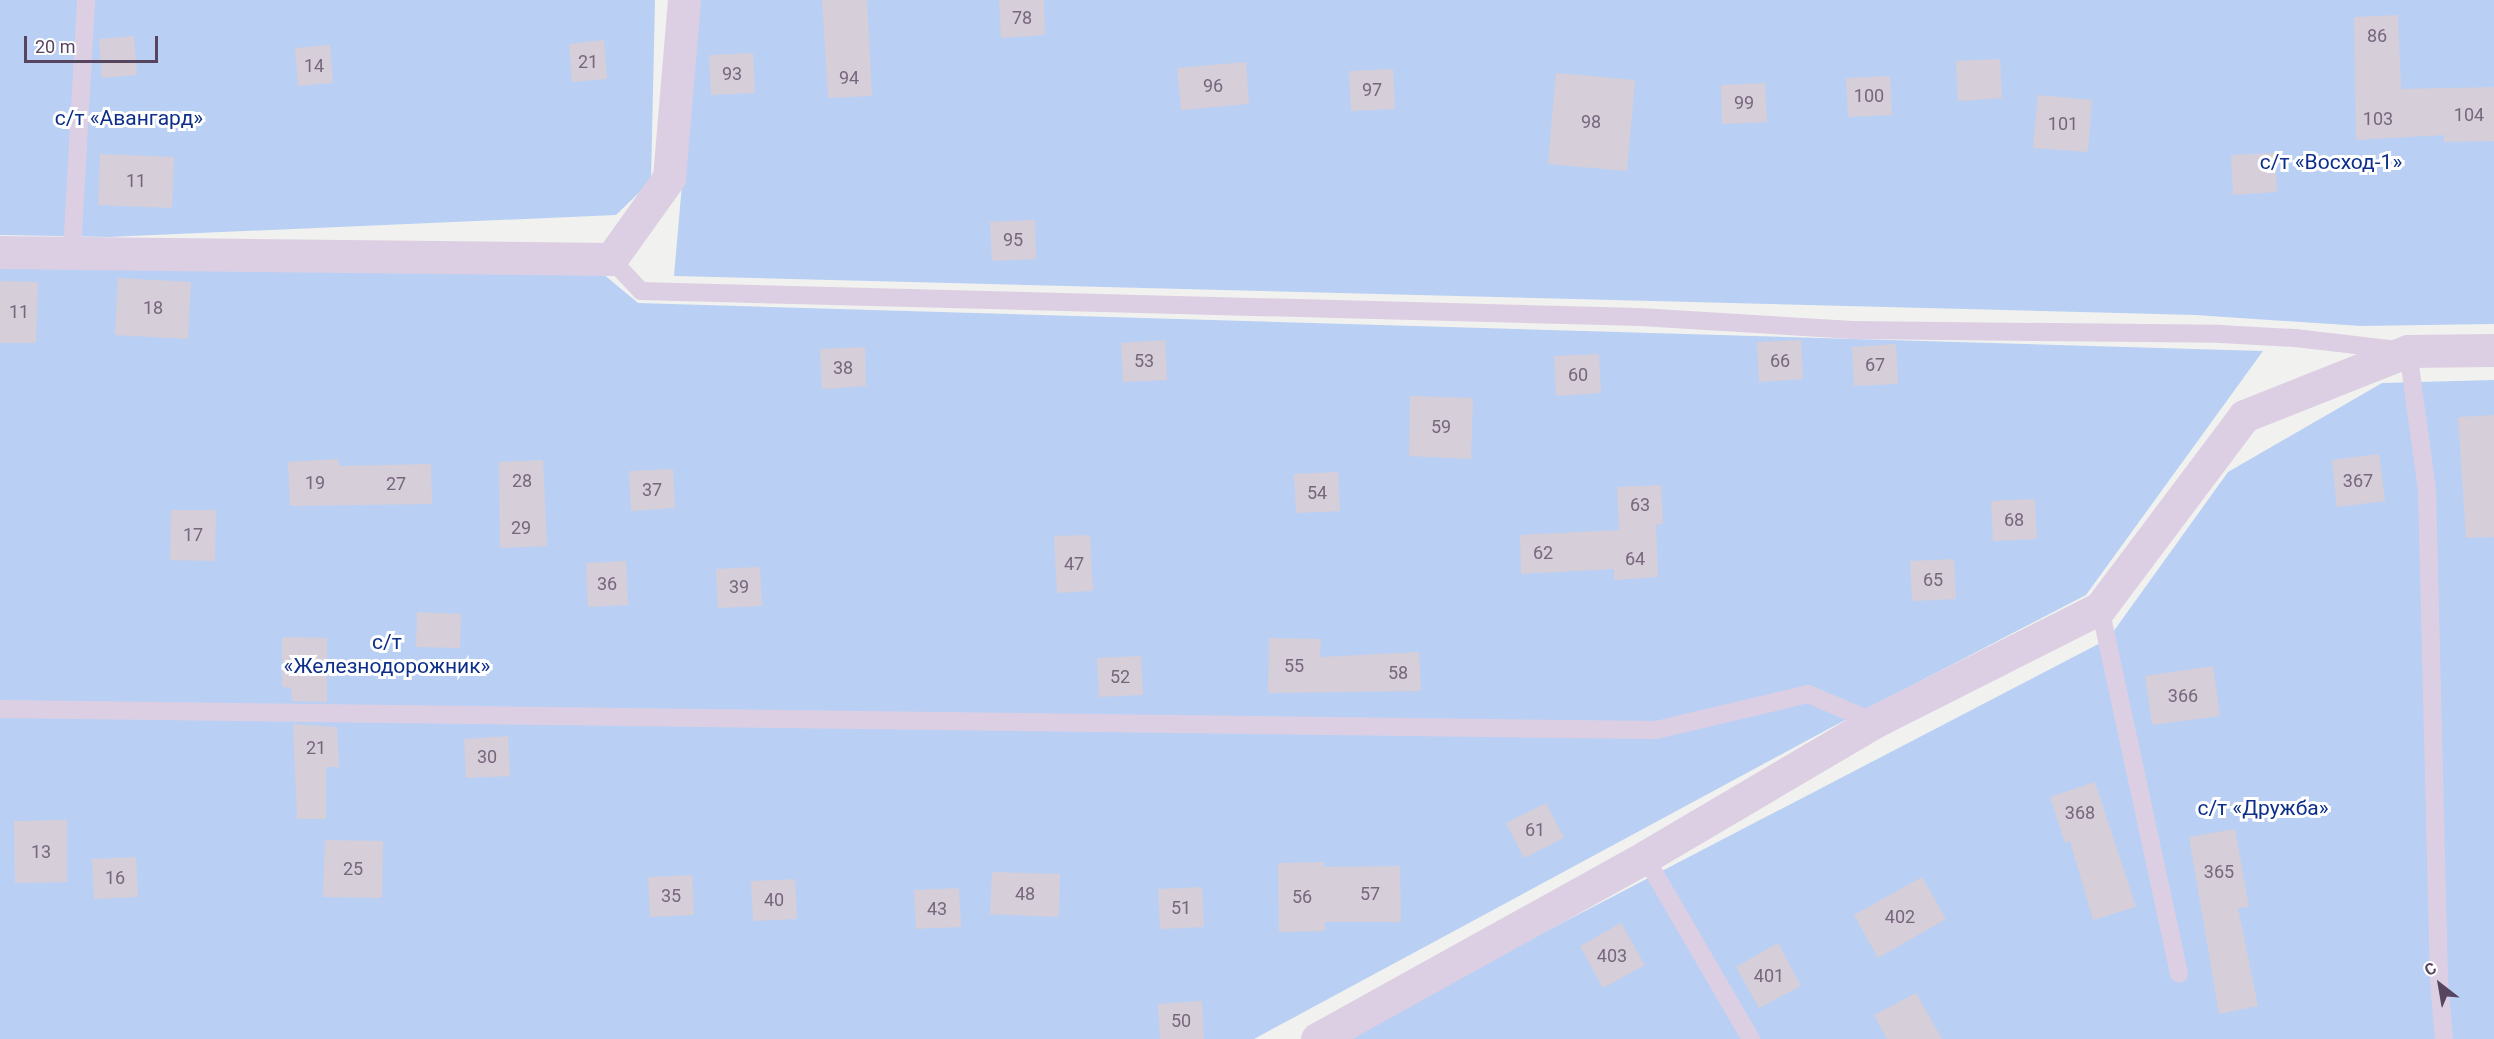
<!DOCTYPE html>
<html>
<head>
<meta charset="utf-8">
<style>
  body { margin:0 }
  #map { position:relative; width:2494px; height:1039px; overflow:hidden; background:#f1f2ef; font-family:Roboto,sans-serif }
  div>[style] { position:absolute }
  .green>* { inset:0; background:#b9d0f4 }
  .building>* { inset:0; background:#d6ced8 }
  .lane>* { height:18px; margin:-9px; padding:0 9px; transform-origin:9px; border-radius:9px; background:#ddcfe3 }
  .street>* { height:33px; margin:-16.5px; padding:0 16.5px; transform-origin:16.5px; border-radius:16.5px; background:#ddcfe3 }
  span { translate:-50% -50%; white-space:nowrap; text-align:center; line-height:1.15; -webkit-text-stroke:6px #fff; paint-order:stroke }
  .number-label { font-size:18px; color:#77677d }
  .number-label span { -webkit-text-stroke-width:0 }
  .park-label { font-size:21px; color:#0d2f89 }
  .north { position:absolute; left:2410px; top:955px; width:60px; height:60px; -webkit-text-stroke:4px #fff; paint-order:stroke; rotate:329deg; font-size:16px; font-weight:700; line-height:24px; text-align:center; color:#57455f }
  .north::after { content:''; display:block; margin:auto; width:21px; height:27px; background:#57455f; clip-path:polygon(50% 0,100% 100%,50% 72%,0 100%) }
  .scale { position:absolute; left:24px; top:36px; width:134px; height:27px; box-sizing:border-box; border:3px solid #57455f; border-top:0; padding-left:8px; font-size:18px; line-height:21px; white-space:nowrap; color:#57455f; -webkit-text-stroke:4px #fff; paint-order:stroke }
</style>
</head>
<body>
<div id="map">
  <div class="green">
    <i style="clip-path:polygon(0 0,655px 0,651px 181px,616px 215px,109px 237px,0 235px)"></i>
    <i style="clip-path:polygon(698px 0,2494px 0,2494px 324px,2361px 326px,2195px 315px,674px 276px)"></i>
    <i style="clip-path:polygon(0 266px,602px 273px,638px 303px,2263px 351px,2086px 595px,1832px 727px,1254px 1039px,0 1039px)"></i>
    <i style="clip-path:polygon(2494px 380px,2494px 1039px,1339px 1039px,2108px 639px,2228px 472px,2382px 383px)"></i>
  </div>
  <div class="building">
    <i style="clip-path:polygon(822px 0,867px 0,872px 96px,828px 98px)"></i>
    <i style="clip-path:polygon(999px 0,1044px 0,1045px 35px,1001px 38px)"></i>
    <i style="clip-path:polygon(2398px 15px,2401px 89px,2494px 87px,2494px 141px,2444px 142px,2444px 135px,2356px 140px,2354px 17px)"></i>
    <i style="clip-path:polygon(134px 36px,137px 75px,102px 78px,99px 39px)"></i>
    <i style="clip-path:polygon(604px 40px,607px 79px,572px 82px,569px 44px)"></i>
    <i style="clip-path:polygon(330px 45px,333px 83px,298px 86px,295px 48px)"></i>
    <i style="clip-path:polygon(753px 53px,755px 93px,711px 95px,709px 55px)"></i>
    <i style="clip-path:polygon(2000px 59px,2002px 98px,1958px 101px,1956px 61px)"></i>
    <i style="clip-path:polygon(1246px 62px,1249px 104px,1181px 110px,1177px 68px)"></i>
    <i style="clip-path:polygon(1393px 69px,1395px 109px,1351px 111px,1349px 71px)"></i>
    <i style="clip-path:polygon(1556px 73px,1635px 80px,1627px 171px,1548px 164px)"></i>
    <i style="clip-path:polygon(1890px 76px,1892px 115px,1848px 117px,1846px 78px)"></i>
    <i style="clip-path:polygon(1765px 83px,1767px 122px,1722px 124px,1721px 85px)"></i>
    <i style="clip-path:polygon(2038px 95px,2092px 100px,2088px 152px,2033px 148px)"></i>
    <i style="clip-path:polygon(2275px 153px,2277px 192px,2233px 195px,2231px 155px)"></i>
    <i style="clip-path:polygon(100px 154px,174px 157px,172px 208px,98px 205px)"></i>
    <i style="clip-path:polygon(1035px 220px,1036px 259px,992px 261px,990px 222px)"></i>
    <i style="clip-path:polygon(118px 278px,191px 282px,188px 339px,115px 335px)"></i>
    <i style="clip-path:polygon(0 281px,38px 282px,36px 343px,0 343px)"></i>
    <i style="clip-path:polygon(1165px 340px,1167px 380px,1123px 382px,1121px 343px)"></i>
    <i style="clip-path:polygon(1801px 340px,1803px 379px,1759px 382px,1757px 342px)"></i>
    <i style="clip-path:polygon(1896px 344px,1898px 384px,1854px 386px,1852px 347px)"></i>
    <i style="clip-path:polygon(865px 347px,866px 386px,822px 389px,820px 349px)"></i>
    <i style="clip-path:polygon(1599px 354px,1601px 393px,1556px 396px,1554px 356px)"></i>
    <i style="clip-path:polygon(1410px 396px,1473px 398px,1471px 459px,1409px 456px)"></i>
    <i style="clip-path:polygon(2494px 415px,2494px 537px,2466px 538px,2458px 417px)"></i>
    <i style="clip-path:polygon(2379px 454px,2385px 501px,2337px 507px,2332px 460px)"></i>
    <i style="clip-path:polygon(339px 459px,339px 466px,431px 464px,432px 504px,290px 506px,288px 462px)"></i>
    <i style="clip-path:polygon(543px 460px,547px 546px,500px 548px,499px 462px)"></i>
    <i style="clip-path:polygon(673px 469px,675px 508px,631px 511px,629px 471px)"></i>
    <i style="clip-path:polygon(1338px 472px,1340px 511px,1296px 513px,1294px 474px)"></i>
    <i style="clip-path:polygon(1661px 485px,1663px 524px,1656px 525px,1658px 577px,1614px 580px,1614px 569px,1521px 574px,1520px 535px,1619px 530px,1617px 487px)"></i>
    <i style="clip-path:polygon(2035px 499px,2037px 539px,1993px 541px,1991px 501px)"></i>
    <i style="clip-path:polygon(171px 510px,216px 510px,215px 561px,170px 560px)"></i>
    <i style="clip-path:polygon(1090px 535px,1093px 591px,1057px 593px,1054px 536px)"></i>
    <i style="clip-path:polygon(1954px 559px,1956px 599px,1912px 601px,1910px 561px)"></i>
    <i style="clip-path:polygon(626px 561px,628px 605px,588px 607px,586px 563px)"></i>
    <i style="clip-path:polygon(760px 567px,762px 606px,718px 608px,716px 569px)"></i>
    <i style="clip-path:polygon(417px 612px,461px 614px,460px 648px,416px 647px)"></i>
    <i style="clip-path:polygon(282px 637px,327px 638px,327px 702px,292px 701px,291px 688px,282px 687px)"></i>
    <i style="clip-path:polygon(1269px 638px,1321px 639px,1320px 657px,1419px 652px,1421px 691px,1268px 693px)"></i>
    <i style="clip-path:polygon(1141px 656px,1143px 695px,1099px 697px,1097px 658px)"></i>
    <i style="clip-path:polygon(2213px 666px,2220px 716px,2152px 725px,2145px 676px)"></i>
    <i style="clip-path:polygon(293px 724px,337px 727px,339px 767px,326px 767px,326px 819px,297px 819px)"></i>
    <i style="clip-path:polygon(508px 736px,510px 776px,466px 778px,464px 739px)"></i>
    <i style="clip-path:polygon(2095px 782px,2136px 907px,2093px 920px,2070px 841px,2065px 843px,2050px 797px)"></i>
    <i style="clip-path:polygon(1546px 803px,1564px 838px,1524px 858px,1506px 823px)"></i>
    <i style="clip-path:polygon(67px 820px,67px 882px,15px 883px,14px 821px)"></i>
    <i style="clip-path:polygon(2235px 829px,2249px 907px,2238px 908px,2258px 1006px,2219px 1014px,2189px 837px)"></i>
    <i style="clip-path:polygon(325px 840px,383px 841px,382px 898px,323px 897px)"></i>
    <i style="clip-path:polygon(136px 857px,138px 897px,94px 899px,92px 859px)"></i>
    <i style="clip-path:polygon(1324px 862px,1324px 867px,1400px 866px,1401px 922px,1325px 922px,1325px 931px,1279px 932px,1278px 863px)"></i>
    <i style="clip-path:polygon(992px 872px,1060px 874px,1059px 917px,990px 914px)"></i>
    <i style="clip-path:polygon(692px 875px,694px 915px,650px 917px,648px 877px)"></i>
    <i style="clip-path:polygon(1922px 877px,1946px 919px,1878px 958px,1854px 915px)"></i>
    <i style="clip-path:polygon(795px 879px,797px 919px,753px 921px,751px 881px)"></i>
    <i style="clip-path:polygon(1202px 887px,1204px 927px,1160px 929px,1158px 889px)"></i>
    <i style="clip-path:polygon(959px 888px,961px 927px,916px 929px,914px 890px)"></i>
    <i style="clip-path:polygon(1621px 923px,1645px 965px,1603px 988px,1580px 946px)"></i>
    <i style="clip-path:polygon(1778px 943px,1801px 986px,1759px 1008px,1736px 967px)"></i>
    <i style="clip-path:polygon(1916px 993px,1942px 1039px,1887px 1039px,1874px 1015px)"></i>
    <i style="clip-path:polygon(1202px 1001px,1204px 1039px,1160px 1039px,1158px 1004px)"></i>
  </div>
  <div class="lane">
    <i style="left:72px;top:252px;width:252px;rotate:-86.8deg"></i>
    <i style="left:611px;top:259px;width:44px;rotate:46.8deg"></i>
    <i style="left:641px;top:291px;width:999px;rotate:1.49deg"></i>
    <i style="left:1640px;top:317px;width:213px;rotate:3.5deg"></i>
    <i style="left:1853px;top:330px;width:367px;rotate:0.6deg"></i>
    <i style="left:2220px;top:334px;width:75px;rotate:3.1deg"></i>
    <i style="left:2295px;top:338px;width:114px;rotate:6.6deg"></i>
    <i style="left:2408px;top:351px;width:139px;rotate:82.2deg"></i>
    <i style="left:2427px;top:489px;width:491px;rotate:88.6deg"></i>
    <i style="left:2439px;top:980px;width:59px;rotate:85.2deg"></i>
    <i style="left:2100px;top:608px;width:374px;rotate:77.8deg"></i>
    <i style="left:0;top:709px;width:1656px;rotate:0.73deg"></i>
    <i style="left:1656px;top:730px;width:156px;rotate:-13.3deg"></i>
    <i style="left:1808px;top:694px;width:72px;rotate:23deg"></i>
    <i style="left:1645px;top:857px;width:211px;rotate:59.8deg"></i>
  </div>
  <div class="street">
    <i style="left:0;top:252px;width:611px;rotate:0.66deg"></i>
    <i style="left:611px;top:259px;width:100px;rotate:-54.4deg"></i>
    <i style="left:669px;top:178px;width:179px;rotate:-85.2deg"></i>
    <i style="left:1317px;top:1039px;width:375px;rotate:-29deg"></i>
    <i style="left:1645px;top:857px;width:266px;rotate:-30.5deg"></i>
    <i style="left:1874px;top:722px;width:253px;rotate:-26.8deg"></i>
    <i style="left:2100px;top:608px;width:240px;rotate:-53.1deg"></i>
    <i style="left:2244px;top:416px;width:176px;rotate:-21.6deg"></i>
    <i style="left:2408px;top:351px;width:86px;rotate:-0.7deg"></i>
  </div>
  <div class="number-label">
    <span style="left:1022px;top:18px">78</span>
    <span style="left:2377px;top:36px">86</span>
    <span style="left:588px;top:62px">21</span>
    <span style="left:314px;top:66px">14</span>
    <span style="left:732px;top:74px">93</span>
    <span style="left:849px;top:78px">94</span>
    <span style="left:1213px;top:86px">96</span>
    <span style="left:1372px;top:90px">97</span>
    <span style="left:1869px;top:96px">100</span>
    <span style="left:1744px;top:103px">99</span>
    <span style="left:2469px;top:115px">104</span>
    <span style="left:2378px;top:119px">103</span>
    <span style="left:1591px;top:122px">98</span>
    <span style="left:2063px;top:124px">101</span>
    <span style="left:136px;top:181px">11</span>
    <span style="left:1013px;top:240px">95</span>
    <span style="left:153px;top:308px">18</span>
    <span style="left:19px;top:312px">11</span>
    <span style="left:1144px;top:361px">53</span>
    <span style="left:1780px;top:361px">66</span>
    <span style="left:1875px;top:365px">67</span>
    <span style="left:843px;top:368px">38</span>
    <span style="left:1578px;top:375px">60</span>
    <span style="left:1441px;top:427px">59</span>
    <span style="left:522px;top:481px">28</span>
    <span style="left:2358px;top:481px">367</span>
    <span style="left:315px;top:483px">19</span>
    <span style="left:396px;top:484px">27</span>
    <span style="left:652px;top:490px">37</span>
    <span style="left:1317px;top:493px">54</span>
    <span style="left:1640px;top:505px">63</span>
    <span style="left:2014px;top:520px">68</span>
    <span style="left:521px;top:528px">29</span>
    <span style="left:193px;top:535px">17</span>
    <span style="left:1543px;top:553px">62</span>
    <span style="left:1635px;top:559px">64</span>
    <span style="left:1074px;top:564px">47</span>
    <span style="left:1933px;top:580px">65</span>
    <span style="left:607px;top:584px">36</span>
    <span style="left:739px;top:587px">39</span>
    <span style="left:1294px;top:666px">55</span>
    <span style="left:1398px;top:673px">58</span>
    <span style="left:1120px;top:677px">52</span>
    <span style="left:2183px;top:696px">366</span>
    <span style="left:316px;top:748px">21</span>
    <span style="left:487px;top:757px">30</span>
    <span style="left:2080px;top:813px">368</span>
    <span style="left:1535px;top:830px">61</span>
    <span style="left:41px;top:852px">13</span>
    <span style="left:353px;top:869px">25</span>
    <span style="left:2219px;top:872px">365</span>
    <span style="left:115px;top:878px">16</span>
    <span style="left:1025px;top:894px">48</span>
    <span style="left:1370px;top:894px">57</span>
    <span style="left:671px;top:896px">35</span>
    <span style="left:1302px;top:897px">56</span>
    <span style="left:774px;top:900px">40</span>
    <span style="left:1181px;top:908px">51</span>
    <span style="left:937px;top:909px">43</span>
    <span style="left:1900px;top:917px">402</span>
    <span style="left:1612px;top:956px">403</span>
    <span style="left:1769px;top:976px">401</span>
    <span style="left:1181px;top:1021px">50</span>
  </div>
  <div class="park-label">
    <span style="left:129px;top:118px">с/т «Авангард»</span>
    <span style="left:2331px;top:162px">с/т «Восход-1»</span>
    <span style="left:387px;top:654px">с/т<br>«Железнодорожник»</span>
    <span style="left:2263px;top:808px">с/т «Дружба»</span>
  </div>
  <div class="north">С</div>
  <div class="scale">20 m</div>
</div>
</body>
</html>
